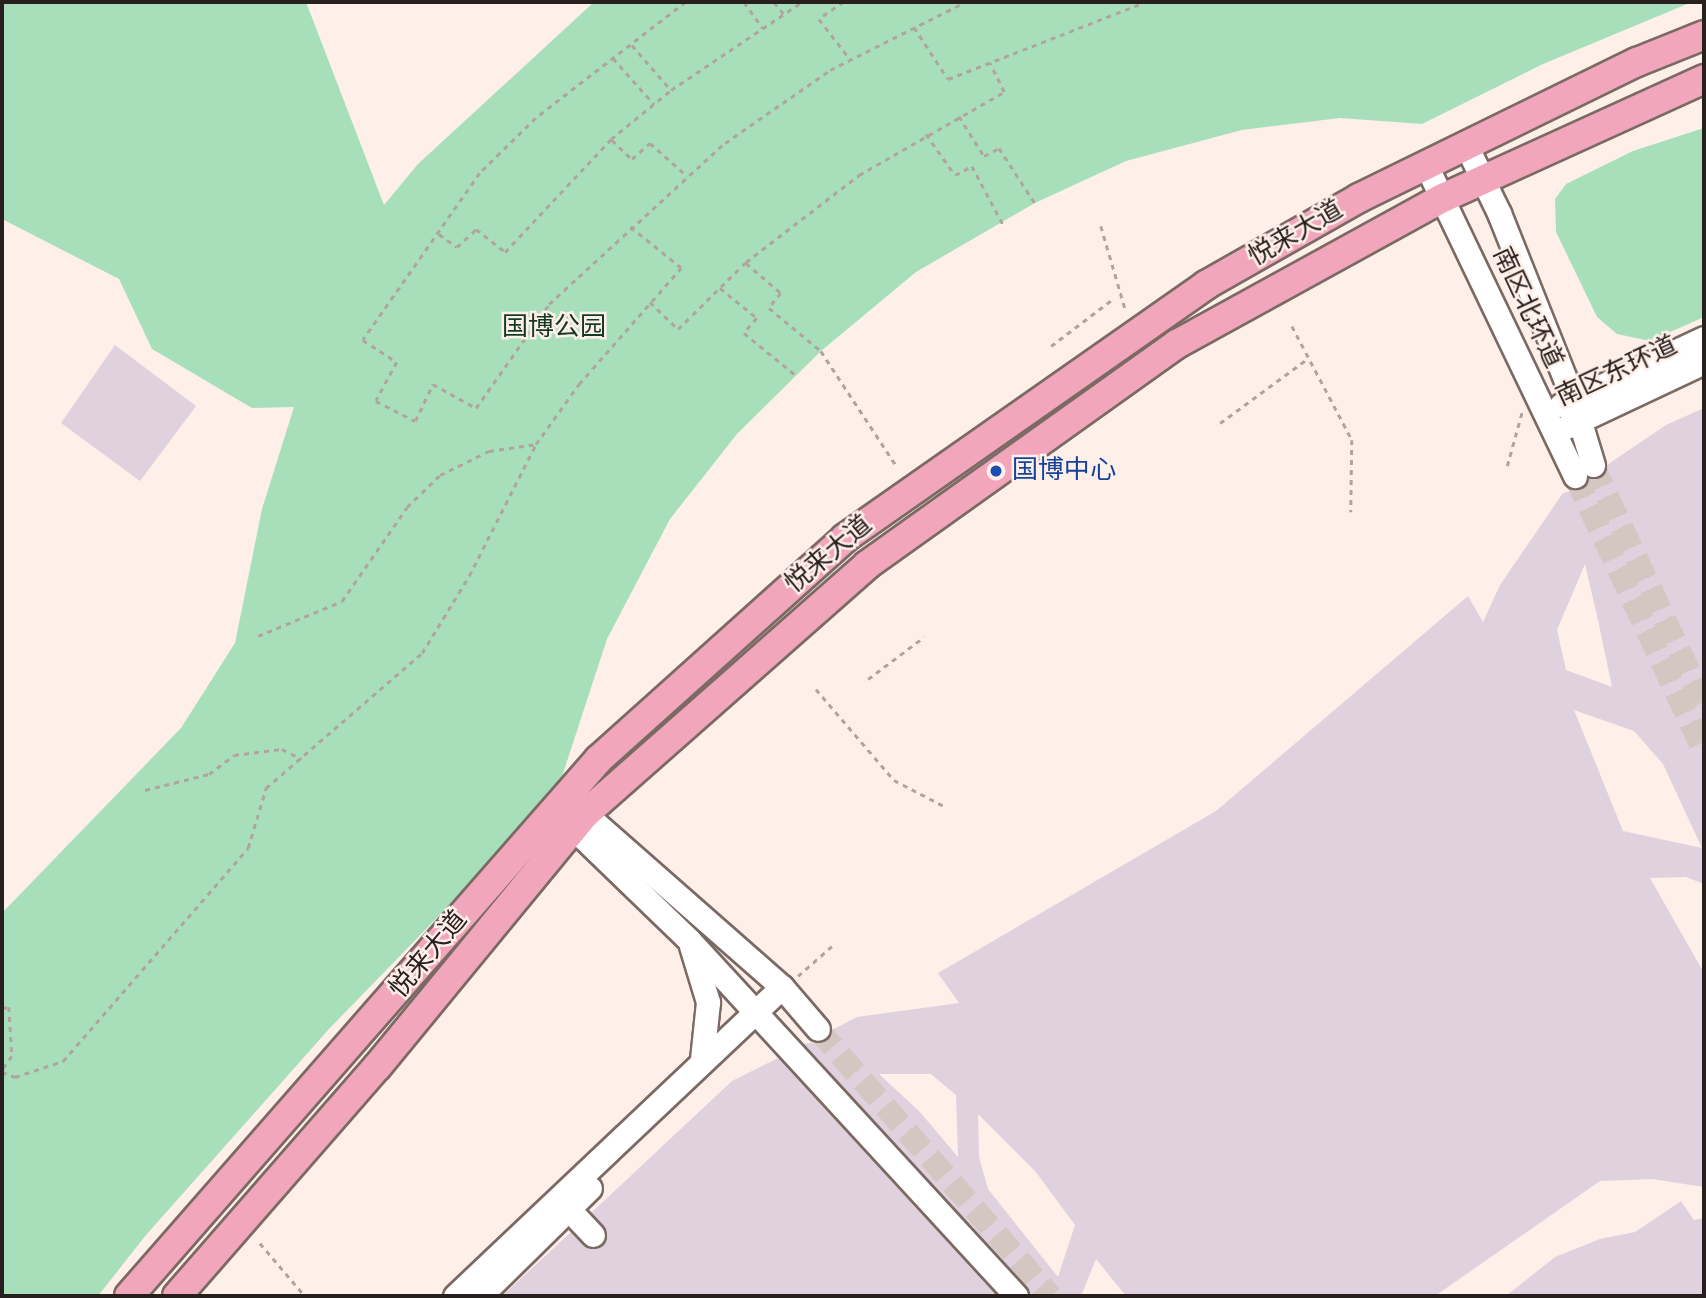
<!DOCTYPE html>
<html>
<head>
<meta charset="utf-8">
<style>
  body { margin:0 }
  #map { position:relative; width:1706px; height:1298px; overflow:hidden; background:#ffefe9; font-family:"Sofia Sans Condensed","Noto Sans SC",sans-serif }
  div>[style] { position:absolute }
  .green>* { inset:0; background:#a7dfbb }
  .building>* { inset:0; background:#dfd1de }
  .minor-tunnel>* { height:23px; margin-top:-11.5px; transform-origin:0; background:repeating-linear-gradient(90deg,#d4c6c0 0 23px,transparent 0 34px) }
  .path>* { height:2.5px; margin-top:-1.25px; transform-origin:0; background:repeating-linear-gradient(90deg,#b1a49f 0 5px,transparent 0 10px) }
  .roads { filter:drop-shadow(2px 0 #7b6a64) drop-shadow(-2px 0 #7b6a64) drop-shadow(0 2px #7b6a64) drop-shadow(0 -2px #7b6a64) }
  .minor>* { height:23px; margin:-11.5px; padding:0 11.5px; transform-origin:11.5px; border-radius:11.5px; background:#fff }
  .major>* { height:28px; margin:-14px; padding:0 14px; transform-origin:14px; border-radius:14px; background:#f2a6bc }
  .dots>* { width:19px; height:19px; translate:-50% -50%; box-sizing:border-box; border:4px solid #ffefe9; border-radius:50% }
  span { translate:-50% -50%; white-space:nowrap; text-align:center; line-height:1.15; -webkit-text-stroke:5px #ffefe9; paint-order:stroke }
  .street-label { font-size:26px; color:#27201e }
  .park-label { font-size:26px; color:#143a25 }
  .transit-label { font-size:26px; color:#164399 }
  .left { translate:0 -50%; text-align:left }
  .frame { position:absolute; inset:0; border:4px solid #27201e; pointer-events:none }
</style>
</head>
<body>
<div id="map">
  <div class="green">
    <i style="clip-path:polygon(2px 2px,306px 2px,384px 205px,418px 164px,594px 2px,1692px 2px,1543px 64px,1422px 124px,1340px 118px,1242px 130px,1126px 161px,1035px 203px,916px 272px,821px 351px,737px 434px,670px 519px,607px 639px,556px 795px,329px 1029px,146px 1235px,98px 1296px,2px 1296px,2px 913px,181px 728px,235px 643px,262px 509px,294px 407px,252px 408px,152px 349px,119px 279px,2px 219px)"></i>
    <i style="clip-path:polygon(1704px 128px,1704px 317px,1650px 341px,1617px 334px,1597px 317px,1556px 232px,1555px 199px,1566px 184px,1633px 151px)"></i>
  </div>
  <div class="building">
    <i style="clip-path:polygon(115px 345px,196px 406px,140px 481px,61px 423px)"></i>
    <i style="clip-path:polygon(evenodd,1704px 408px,1704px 884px,1686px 877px,1650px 878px,1704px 973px,1704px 1187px,1652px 1179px,1600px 1181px,1435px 1296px,1126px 1296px,1096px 1259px,1081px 1296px,1030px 1296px,1026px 1287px,804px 1044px,827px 1040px,832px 1030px,857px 1017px,959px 1003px,938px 973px,1216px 811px,1468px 596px,1483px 622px,1500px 585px,1563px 493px,1582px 488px,1589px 478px,1603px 475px,1607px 465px,1666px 425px,1704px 408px,1585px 564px,1598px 620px,1612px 687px,1566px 670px,1557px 630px,1585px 564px,1704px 408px,1574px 710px,1634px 731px,1663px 764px,1702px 848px,1623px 831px,1574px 710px,1704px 408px,879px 1074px,931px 1074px,956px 1095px,958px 1157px,920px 1112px,879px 1074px,1704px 408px,978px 1114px,1035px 1171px,1075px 1225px,1058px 1277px,988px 1189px,979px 1157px,978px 1114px)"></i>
    <i style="clip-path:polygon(778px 1058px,997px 1296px,502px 1296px,571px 1232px,588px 1248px,602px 1246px,606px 1231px,591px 1213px,732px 1081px)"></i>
    <i style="clip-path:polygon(1681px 1201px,1694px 1220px,1704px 1218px,1704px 1296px,1506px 1296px,1555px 1257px,1600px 1239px,1635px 1232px)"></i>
  </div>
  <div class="minor-tunnel">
    <i style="left:1593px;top:465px;width:263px;rotate:65deg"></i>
    <i style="left:1575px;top:476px;width:305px;rotate:64.9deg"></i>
    <i style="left:818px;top:1029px;width:354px;rotate:48.9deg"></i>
  </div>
  <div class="path">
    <i style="left:686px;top:2px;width:190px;rotate:142.3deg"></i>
    <i style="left:536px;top:118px;width:78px;rotate:135.5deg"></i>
    <i style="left:480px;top:173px;width:204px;rotate:125deg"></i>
    <i style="left:363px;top:340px;width:40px;rotate:32.9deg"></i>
    <i style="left:397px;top:362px;width:44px;rotate:118.3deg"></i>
    <i style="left:376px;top:401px;width:44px;rotate:27.1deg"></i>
    <i style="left:415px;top:421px;width:41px;rotate:-64.1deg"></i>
    <i style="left:433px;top:384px;width:49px;rotate:29.2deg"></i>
    <i style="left:476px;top:408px;width:127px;rotate:-54.9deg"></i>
    <i style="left:549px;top:304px;width:239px;rotate:-42.5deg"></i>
    <i style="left:725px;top:143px;width:128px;rotate:-34.8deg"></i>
    <i style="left:830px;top:70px;width:151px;rotate:-26.7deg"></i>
    <i style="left:744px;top:2px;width:32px;rotate:54deg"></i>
    <i style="left:774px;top:2px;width:16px;rotate:50deg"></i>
    <i style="left:844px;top:2px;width:30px;rotate:146deg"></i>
    <i style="left:819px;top:19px;width:51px;rotate:52.2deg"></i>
    <i style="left:914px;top:27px;width:62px;rotate:56.8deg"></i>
    <i style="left:948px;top:79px;width:212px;rotate:-21.3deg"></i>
    <i style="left:632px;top:45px;width:60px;rotate:49.1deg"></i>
    <i style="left:613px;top:58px;width:62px;rotate:48.3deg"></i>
    <i style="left:959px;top:116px;width:47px;rotate:58deg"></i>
    <i style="left:984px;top:156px;width:17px;rotate:-28deg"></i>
    <i style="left:999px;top:148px;width:66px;rotate:56.8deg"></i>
    <i style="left:926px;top:134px;width:50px;rotate:54.7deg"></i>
    <i style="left:955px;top:175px;width:19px;rotate:-28deg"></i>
    <i style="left:972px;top:166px;width:66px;rotate:61.9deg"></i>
    <i style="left:612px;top:140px;width:28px;rotate:44deg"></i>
    <i style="left:632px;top:159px;width:24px;rotate:-42deg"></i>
    <i style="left:650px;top:143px;width:50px;rotate:41.7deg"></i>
    <i style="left:1101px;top:226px;width:85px;rotate:73.7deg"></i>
    <i style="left:439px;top:234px;width:22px;rotate:36deg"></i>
    <i style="left:457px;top:247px;width:26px;rotate:-43deg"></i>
    <i style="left:476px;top:229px;width:37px;rotate:38deg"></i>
    <i style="left:505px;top:252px;width:155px;rotate:-46.8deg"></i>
    <i style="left:611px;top:139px;width:77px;rotate:-39.2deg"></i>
    <i style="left:671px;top:90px;width:158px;rotate:-33.9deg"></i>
    <i style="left:746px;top:263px;width:46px;rotate:40.6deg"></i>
    <i style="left:781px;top:293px;width:19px;rotate:129deg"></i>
    <i style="left:769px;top:308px;width:67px;rotate:39.6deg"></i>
    <i style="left:821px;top:351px;width:136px;rotate:56.7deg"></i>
    <i style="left:720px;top:288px;width:48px;rotate:39deg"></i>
    <i style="left:757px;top:318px;width:20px;rotate:131deg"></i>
    <i style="left:744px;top:333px;width:68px;rotate:39.1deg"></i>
    <i style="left:650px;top:302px;width:39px;rotate:44deg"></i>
    <i style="left:678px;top:329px;width:95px;rotate:-44.6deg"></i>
    <i style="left:746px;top:262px;width:143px;rotate:-37.6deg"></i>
    <i style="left:859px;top:175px;width:167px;rotate:-29.8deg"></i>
    <i style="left:1004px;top:92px;width:32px;rotate:-116deg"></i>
    <i style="left:1292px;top:326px;width:129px;rotate:62.2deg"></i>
    <i style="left:1352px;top:440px;width:72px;rotate:90.8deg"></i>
    <i style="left:1051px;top:346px;width:78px;rotate:-37.2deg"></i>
    <i style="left:1220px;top:423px;width:108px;rotate:-36.3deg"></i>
    <i style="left:1507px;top:466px;width:56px;rotate:-74.5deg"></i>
    <i style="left:258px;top:636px;width:91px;rotate:-22.6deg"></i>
    <i style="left:342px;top:601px;width:114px;rotate:-55.3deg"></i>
    <i style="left:407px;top:507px;width:46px;rotate:-44.1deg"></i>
    <i style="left:440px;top:475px;width:55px;rotate:-26.1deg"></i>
    <i style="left:489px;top:451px;width:48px;rotate:-8.5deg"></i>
    <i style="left:868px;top:679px;width:70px;rotate:-36.9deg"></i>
    <i style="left:816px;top:689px;width:120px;rotate:49.4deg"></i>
    <i style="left:894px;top:780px;width:56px;rotate:27.5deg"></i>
    <i style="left:145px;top:790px;width:66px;rotate:-14deg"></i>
    <i style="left:209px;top:774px;width:31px;rotate:-37deg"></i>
    <i style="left:234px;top:755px;width:48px;rotate:-7.1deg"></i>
    <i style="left:282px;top:749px;width:22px;rotate:27deg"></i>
    <i style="left:798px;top:976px;width:45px;rotate:-41.4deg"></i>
    <i style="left:2px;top:1008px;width:7px;rotate:-8deg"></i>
    <i style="left:9px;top:1007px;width:49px;rotate:86.5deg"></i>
    <i style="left:12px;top:1056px;width:18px;rotate:124deg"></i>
    <i style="left:2px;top:1072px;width:14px;rotate:21deg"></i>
    <i style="left:15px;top:1077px;width:51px;rotate:-18.4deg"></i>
    <i style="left:63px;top:1061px;width:282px;rotate:-49deg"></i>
    <i style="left:248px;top:848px;width:63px;rotate:-73.3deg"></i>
    <i style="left:266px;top:788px;width:206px;rotate:-40.9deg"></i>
    <i style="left:422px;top:653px;width:90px;rotate:-58.6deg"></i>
    <i style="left:469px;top:576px;width:148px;rotate:-63.1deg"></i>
    <i style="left:536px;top:444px;width:74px;rotate:-54.4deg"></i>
    <i style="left:579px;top:384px;width:154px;rotate:-48.7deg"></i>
    <i style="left:681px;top:268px;width:67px;rotate:-141.1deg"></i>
    <i style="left:260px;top:1243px;width:70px;rotate:49.7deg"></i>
  </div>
  <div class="roads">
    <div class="minor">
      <i style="left:1466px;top:145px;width:76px;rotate:64.1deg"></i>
      <i style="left:1499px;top:213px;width:200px;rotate:68.3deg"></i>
      <i style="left:1573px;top:399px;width:69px;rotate:73.1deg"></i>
      <i style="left:1426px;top:165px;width:345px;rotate:64.4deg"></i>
      <i style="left:1561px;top:405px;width:158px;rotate:-25.1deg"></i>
      <i style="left:1566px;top:427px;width:153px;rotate:-25.2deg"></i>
      <i style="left:572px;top:807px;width:15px;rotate:28deg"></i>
      <i style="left:585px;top:814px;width:262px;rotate:41.3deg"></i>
      <i style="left:782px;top:987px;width:55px;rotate:49.4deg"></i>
      <i style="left:565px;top:813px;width:16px;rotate:63deg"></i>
      <i style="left:572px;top:827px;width:163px;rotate:44deg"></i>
      <i style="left:689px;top:940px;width:483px;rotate:47.4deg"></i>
      <i style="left:691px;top:946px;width:59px;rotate:73.1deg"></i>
      <i style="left:708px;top:1002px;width:57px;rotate:96deg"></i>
      <i style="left:560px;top:1200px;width:48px;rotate:46.7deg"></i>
      <i style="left:455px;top:1296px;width:450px;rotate:-43.4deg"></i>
      <i style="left:480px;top:1296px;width:154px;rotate:-44.5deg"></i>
    </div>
    <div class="major">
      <i style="left:129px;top:1296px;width:714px;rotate:-48.81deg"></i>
      <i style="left:599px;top:759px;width:331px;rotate:-41.9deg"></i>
      <i style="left:845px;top:538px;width:441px;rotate:-35deg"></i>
      <i style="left:1206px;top:285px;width:176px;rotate:-29.6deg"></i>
      <i style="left:1359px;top:198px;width:309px;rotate:-26.1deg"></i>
      <i style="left:1637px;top:62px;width:72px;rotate:-21.9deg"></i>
      <i style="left:177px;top:1296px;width:304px;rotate:-48.9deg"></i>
      <i style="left:377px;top:1067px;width:328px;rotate:-50.6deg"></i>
      <i style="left:585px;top:814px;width:376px;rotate:-41.4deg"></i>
      <i style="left:867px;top:565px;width:381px;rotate:-35.5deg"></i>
      <i style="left:1177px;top:344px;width:303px;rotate:-28.8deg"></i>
      <i style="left:1443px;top:198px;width:287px;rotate:-24.5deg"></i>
    </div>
  </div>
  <div class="dots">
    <i style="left:996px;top:471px;background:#1a4fb4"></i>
  </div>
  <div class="street-label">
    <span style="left:1296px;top:234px;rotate:-30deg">悦来大道</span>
    <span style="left:1527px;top:308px;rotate:65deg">南区北环道</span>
    <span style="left:1617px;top:372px;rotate:-25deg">南区东环道</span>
    <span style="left:829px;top:555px;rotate:-40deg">悦来大道</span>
    <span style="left:429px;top:955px;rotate:-50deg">悦来大道</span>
  </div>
  <div class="park-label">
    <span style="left:554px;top:328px">国博公园</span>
  </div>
  <div class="transit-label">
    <span class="left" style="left:1012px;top:471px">国博中心</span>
  </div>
  <div class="frame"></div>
</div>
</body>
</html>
